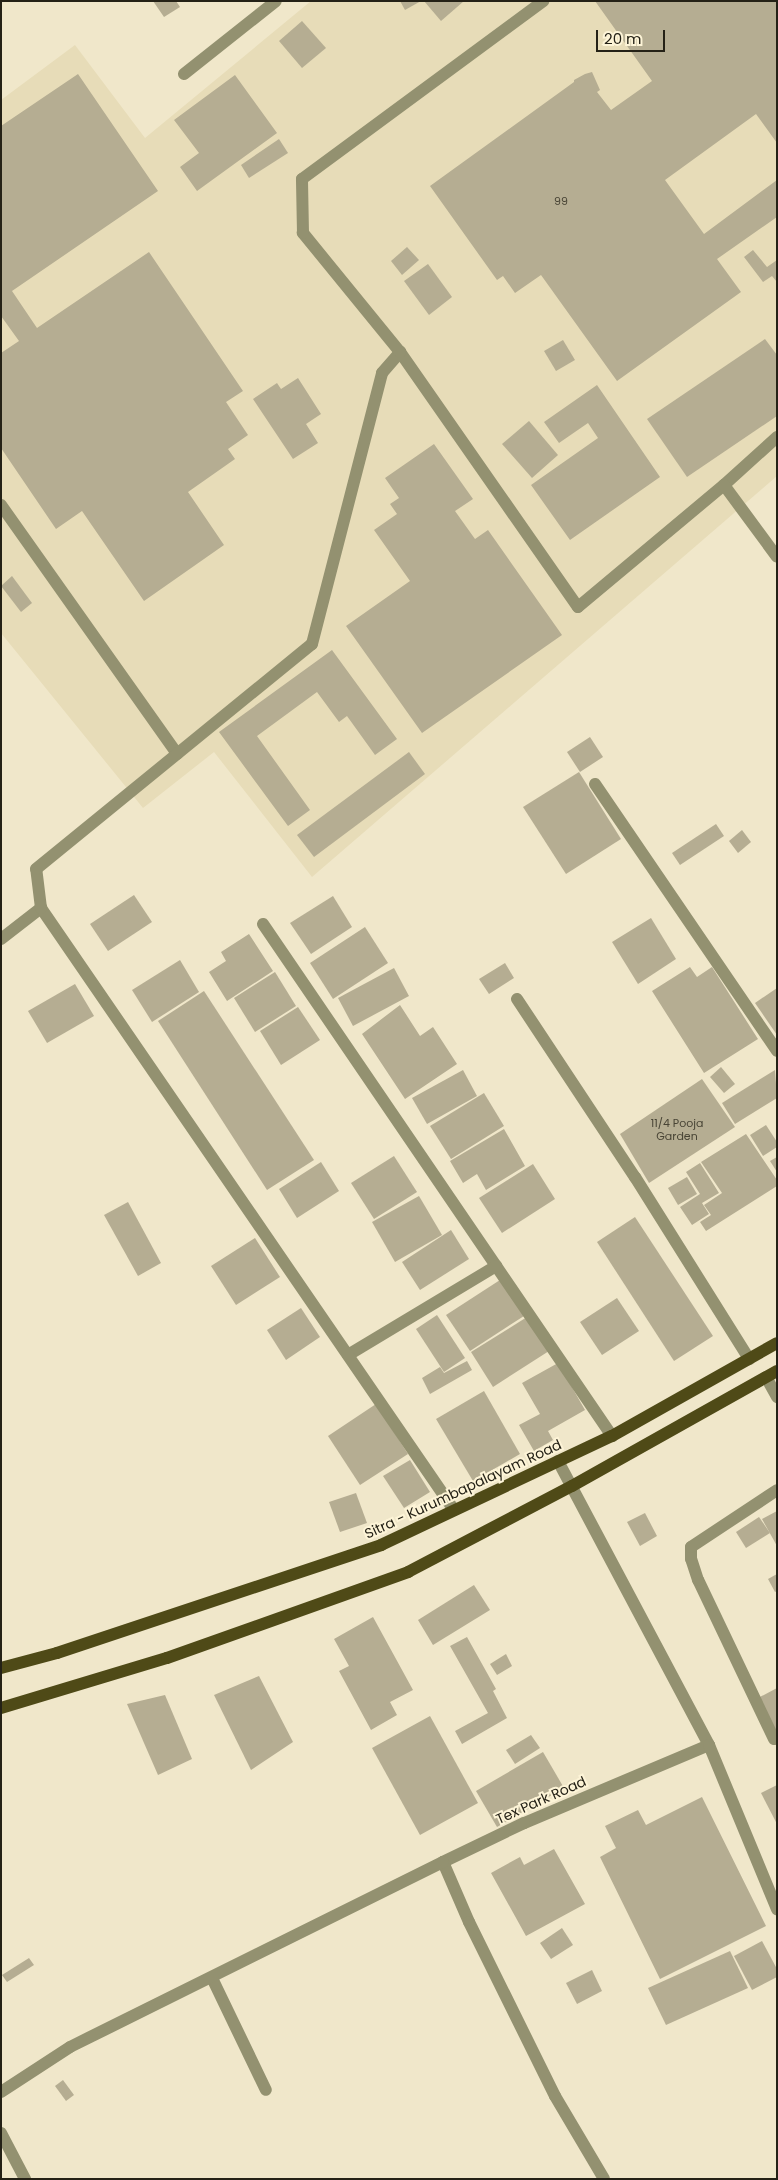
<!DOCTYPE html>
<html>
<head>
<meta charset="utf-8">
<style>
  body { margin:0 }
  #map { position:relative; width:778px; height:2180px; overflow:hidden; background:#f0e7ca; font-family:Poppins,sans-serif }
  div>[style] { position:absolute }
  .built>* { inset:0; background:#e7dcb8 }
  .building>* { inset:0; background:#b5ad92 }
  .minor>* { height:12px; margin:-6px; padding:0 6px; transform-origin:6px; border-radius:6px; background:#939170 }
  .major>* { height:12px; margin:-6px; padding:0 6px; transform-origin:6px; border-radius:6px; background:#4f4a17 }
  span { translate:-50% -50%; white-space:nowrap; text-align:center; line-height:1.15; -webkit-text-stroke:4px #fdf4d7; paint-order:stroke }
  .number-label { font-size:11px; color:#484435 }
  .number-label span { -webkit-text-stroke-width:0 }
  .street-label { font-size:14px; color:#242116 }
  .frame { position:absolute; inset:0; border:2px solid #242116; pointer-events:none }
  .scale { position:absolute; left:596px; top:30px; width:69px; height:22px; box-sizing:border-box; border:2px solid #242116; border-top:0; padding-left:6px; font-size:15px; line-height:18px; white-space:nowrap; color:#242116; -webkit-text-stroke:4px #fdf4d7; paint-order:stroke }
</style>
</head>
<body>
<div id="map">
  <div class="built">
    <i style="clip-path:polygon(311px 1px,777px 1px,777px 476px,312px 877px,214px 752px,143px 808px,1px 633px,1px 100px,75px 45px,145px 138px)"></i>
  </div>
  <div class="building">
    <i style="clip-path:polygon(153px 1px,176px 1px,180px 7px,164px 17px)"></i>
    <i style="clip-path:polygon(400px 1px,421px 1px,405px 10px)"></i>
    <i style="clip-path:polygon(424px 1px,464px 1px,441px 21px)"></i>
    <i style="clip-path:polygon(595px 1px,777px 1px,777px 143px,756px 114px,665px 180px,704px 234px,777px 180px,777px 217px,717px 259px,741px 292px,617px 381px,541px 275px,515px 293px,503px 276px,497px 280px,430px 186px,574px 82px,574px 80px,585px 74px,592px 72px,600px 90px,597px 92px,611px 110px,652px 81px)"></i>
    <i style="clip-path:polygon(302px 21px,326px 48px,302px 68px,279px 41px)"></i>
    <i style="clip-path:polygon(78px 74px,158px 191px,12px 291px,37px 328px,149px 252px,243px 391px,226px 402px,248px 435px,228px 449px,235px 459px,188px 492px,224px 545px,144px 601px,82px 511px,56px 529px,1px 448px,1px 353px,19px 341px,1px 316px,1px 126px)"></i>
    <i style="clip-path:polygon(235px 75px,277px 133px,197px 191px,180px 167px,199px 153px,174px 120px)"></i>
    <i style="clip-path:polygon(279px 139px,288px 153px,249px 178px,241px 165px)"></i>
    <i style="clip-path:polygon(407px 247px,419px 260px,402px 275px,391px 261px)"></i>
    <i style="clip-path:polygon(753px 250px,767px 267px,777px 260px,777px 282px,772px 276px,763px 282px,744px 257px)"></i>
    <i style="clip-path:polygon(428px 264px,452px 297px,429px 315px,404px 281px)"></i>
    <i style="clip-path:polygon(765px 339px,777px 355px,777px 416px,687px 477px,647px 419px)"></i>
    <i style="clip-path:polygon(563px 340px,575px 360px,556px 371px,544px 351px)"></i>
    <i style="clip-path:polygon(298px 378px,321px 414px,306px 424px,318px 443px,293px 459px,253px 399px,277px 383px,281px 389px)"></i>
    <i style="clip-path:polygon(597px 385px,660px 477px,570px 540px,531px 485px,598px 438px,588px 423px,559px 443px,544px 422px)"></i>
    <i style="clip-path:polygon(529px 421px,558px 455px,532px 478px,502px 444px)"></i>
    <i style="clip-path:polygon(434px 444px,473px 499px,455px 511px,475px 539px,488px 530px,562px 635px,422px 733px,346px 626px,410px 581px,374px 530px,397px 514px,390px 504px,399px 498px,385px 478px)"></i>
    <i style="clip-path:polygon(12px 576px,32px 603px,21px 612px,1px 586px)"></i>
    <i style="clip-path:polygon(332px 650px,397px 739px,375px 755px,347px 716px,339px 722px,317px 692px,257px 736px,310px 810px,288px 826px,219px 732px)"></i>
    <i style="clip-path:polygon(590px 737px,603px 757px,580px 772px,567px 752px)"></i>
    <i style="clip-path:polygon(409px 752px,425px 774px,314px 857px,297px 835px)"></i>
    <i style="clip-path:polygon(579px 772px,621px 839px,566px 874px,523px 807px)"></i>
    <i style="clip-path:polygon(716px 824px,724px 836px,680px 865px,672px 853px)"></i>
    <i style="clip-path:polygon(742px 830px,751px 842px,738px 853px,729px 841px)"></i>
    <i style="clip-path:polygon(134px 895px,152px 922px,108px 951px,90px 924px)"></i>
    <i style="clip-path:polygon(333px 896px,352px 927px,311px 954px,290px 923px)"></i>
    <i style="clip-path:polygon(651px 918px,676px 959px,638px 984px,612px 942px)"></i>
    <i style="clip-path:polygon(365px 927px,388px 963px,333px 999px,310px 963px)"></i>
    <i style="clip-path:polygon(249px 934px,273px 971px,227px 1001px,209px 972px,226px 961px,221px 952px)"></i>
    <i style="clip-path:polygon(180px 960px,199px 992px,152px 1022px,132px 990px)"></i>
    <i style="clip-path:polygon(505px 963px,514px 978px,489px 994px,479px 979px)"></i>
    <i style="clip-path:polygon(690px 967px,697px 977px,712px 967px,758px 1039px,704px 1073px,652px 991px)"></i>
    <i style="clip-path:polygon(394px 968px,409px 996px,353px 1026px,338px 998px)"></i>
    <i style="clip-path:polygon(275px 972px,296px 1006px,255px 1032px,234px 998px)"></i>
    <i style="clip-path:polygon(75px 984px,94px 1016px,47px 1043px,28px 1011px)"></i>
    <i style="clip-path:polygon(777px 988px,777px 1035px,755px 1003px)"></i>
    <i style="clip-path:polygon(204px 991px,314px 1160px,267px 1190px,158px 1021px)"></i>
    <i style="clip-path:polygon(400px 1005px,420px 1036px,433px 1027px,457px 1064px,405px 1099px,362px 1034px)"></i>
    <i style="clip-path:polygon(298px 1007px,320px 1040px,281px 1065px,260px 1031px)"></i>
    <i style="clip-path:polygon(721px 1067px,735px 1084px,724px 1093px,710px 1077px)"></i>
    <i style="clip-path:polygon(463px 1070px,477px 1096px,427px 1124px,412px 1098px)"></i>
    <i style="clip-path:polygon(775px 1070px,777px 1098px,735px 1124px,722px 1103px)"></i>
    <i style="clip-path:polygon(702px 1079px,735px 1127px,649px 1183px,620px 1134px)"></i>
    <i style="clip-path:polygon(484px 1093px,504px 1126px,451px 1159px,430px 1126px)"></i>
    <i style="clip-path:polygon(766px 1125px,777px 1142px,777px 1147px,763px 1156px,750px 1135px)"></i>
    <i style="clip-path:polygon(504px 1129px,525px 1166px,486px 1190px,477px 1174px,463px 1183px,450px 1161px)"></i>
    <i style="clip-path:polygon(746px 1134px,777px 1180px,777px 1186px,706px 1231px,700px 1222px,711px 1215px,704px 1205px,722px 1193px,701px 1162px)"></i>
    <i style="clip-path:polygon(394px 1156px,417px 1192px,374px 1219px,351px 1183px)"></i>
    <i style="clip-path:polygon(777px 1157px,777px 1172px,770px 1161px)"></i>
    <i style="clip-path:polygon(321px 1162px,339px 1191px,297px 1218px,279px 1189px)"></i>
    <i style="clip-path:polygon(700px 1163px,719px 1193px,702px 1203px,709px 1214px,692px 1225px,680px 1207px,700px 1194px,686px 1172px)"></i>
    <i style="clip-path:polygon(533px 1164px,555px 1199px,502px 1233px,479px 1198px)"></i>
    <i style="clip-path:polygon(687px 1177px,697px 1194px,678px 1205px,668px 1188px)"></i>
    <i style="clip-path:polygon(419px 1196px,442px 1235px,395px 1262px,372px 1222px)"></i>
    <i style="clip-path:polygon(128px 1202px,161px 1263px,138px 1276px,104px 1215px)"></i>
    <i style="clip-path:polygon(635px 1217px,713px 1336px,674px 1361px,597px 1242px)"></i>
    <i style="clip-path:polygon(451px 1230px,469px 1259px,420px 1290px,402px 1262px)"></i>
    <i style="clip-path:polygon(255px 1238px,280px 1277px,236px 1305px,211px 1266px)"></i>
    <i style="clip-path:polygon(500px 1280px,524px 1316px,470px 1351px,446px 1315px)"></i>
    <i style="clip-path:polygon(617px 1298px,639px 1331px,602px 1355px,580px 1322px)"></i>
    <i style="clip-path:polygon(301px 1308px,320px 1337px,286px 1360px,267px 1330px)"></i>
    <i style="clip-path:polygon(437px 1315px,465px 1358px,444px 1372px,416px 1329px)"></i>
    <i style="clip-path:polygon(527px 1317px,549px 1351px,493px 1387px,471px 1352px)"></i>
    <i style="clip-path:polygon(467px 1361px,472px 1370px,430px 1394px,422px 1378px,440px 1367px,444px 1373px)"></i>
    <i style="clip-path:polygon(558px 1363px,585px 1410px,548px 1431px,553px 1440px,534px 1451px,519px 1425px,540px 1414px,522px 1383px)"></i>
    <i style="clip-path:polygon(484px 1391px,520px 1454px,473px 1481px,436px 1419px)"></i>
    <i style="clip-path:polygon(376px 1404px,408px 1454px,360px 1485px,328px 1436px)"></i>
    <i style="clip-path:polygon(410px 1460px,430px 1492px,404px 1508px,383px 1476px)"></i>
    <i style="clip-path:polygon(356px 1493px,367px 1523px,340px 1532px,329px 1502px)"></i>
    <i style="clip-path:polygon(777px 1511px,777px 1546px,762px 1519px)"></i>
    <i style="clip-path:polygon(645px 1513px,657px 1536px,640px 1546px,627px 1522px)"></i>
    <i style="clip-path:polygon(759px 1517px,770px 1533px,746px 1548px,736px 1532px)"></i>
    <i style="clip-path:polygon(777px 1574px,777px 1591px,775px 1592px,768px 1579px)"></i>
    <i style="clip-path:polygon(474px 1585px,490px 1610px,433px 1645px,418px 1620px)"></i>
    <i style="clip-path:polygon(373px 1617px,413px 1690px,390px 1702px,397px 1715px,371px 1730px,339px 1671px,349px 1666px,334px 1639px)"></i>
    <i style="clip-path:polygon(467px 1637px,496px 1689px,493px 1691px,507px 1718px,462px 1744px,455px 1731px,488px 1713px,450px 1646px)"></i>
    <i style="clip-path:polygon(506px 1654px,512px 1666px,497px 1675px,490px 1664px)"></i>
    <i style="clip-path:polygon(259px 1676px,293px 1742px,251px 1770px,214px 1695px)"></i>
    <i style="clip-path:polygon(777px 1688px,777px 1733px,758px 1698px)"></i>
    <i style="clip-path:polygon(165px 1695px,192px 1759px,158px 1775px,127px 1704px)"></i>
    <i style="clip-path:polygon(430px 1716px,478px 1803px,420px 1835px,372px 1748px)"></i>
    <i style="clip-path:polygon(531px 1735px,540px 1748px,515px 1764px,506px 1750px)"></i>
    <i style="clip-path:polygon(543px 1752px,564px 1788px,497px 1827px,476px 1791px)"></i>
    <i style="clip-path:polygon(777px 1785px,777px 1824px,761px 1793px)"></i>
    <i style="clip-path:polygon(702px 1797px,766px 1926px,660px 1979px,600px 1857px,616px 1848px,605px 1826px,638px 1810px,646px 1825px)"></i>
    <i style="clip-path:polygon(554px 1849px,585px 1904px,526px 1936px,491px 1873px,520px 1857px,524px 1865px)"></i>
    <i style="clip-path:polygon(562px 1928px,573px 1945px,551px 1959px,540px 1943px)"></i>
    <i style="clip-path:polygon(762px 1941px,777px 1969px,777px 1977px,752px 1990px,734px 1956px)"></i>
    <i style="clip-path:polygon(730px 1951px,748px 1988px,666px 2025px,648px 1988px)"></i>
    <i style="clip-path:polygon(29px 1958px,34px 1965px,7px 1982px,2px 1975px)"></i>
    <i style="clip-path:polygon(592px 1970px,602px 1991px,577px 2004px,566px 1983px)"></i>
    <i style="clip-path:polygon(63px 2080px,74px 2095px,66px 2101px,55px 2086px)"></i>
  </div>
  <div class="minor">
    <i style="left:184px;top:74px;width:117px;rotate:-38.4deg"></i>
    <i style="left:400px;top:352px;width:311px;rotate:55.1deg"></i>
    <i style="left:578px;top:607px;width:190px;rotate:-39.9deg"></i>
    <i style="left:724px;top:485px;width:72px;rotate:-42.2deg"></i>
    <i style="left:724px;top:485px;width:89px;rotate:53.6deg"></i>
    <i style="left:1px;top:505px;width:305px;rotate:54.7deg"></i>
    <i style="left:595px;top:784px;width:323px;rotate:55.7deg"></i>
    <i style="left:263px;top:924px;width:620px;rotate:55.72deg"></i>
    <i style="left:1px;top:939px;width:51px;rotate:-37.8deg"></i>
    <i style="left:517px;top:999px;width:214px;rotate:56.5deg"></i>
    <i style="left:635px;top:1177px;width:215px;rotate:57.9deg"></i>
    <i style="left:348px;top:1355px;width:173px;rotate:-31deg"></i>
    <i style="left:766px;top:1377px;width:23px;rotate:61deg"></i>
    <i style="left:558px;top:1461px;width:322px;rotate:62deg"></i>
    <i style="left:709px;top:1745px;width:201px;rotate:157.1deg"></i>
    <i style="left:524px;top:1823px;width:90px;rotate:154.3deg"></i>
    <i style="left:443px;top:1862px;width:65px;rotate:66.6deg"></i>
    <i style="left:469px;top:1922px;width:194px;rotate:63.7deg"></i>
    <i style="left:555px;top:2096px;width:96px;rotate:59.4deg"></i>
    <i style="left:454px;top:1510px;width:730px;rotate:-124.45deg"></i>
    <i style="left:41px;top:908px;width:39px;rotate:-97deg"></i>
    <i style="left:36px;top:869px;width:356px;rotate:-39.2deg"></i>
    <i style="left:312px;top:644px;width:280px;rotate:-75.5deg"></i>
    <i style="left:382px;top:373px;width:28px;rotate:-49deg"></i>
    <i style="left:400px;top:352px;width:154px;rotate:-129.2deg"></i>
    <i style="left:303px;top:233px;width:54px;rotate:-91.1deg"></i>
    <i style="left:302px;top:179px;width:300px;rotate:-36.4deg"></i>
    <i style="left:774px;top:1739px;width:176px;rotate:-115.5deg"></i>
    <i style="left:698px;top:1580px;width:22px;rotate:-108deg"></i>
    <i style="left:691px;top:1559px;width:12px;rotate:-90deg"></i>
    <i style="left:691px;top:1547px;width:103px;rotate:-33.5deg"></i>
    <i style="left:709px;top:1745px;width:178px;rotate:67.5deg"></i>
    <i style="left:212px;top:1978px;width:124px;rotate:64.3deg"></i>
    <i style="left:1px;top:2092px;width:82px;rotate:-33.1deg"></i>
    <i style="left:70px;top:2047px;width:416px;rotate:-26.4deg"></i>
    <i style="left:1px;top:2133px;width:52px;rotate:62.4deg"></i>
  </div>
  <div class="major">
    <i style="left:1px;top:1668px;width:58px;rotate:-15deg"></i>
    <i style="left:57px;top:1653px;width:342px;rotate:-18.4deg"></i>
    <i style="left:381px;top:1545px;width:255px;rotate:-25.3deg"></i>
    <i style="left:612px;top:1436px;width:189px;rotate:-29.4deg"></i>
    <i style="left:1px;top:1708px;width:173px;rotate:-16.8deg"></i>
    <i style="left:167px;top:1658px;width:256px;rotate:-19.6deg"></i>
    <i style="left:408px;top:1572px;width:185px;rotate:-27.7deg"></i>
    <i style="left:572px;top:1486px;width:235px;rotate:-29.3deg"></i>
  </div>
  <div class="number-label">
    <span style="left:561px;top:201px">99</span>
    <span style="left:677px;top:1130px">11/4 Pooja<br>Garden</span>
  </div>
  <div class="street-label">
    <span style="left:463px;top:1489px;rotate:-25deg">Sitra - Kurumbapalayam Road</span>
    <span style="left:541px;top:1800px;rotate:-24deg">Tex Park Road</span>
  </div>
  <div class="frame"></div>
  <div class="scale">20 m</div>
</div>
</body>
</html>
